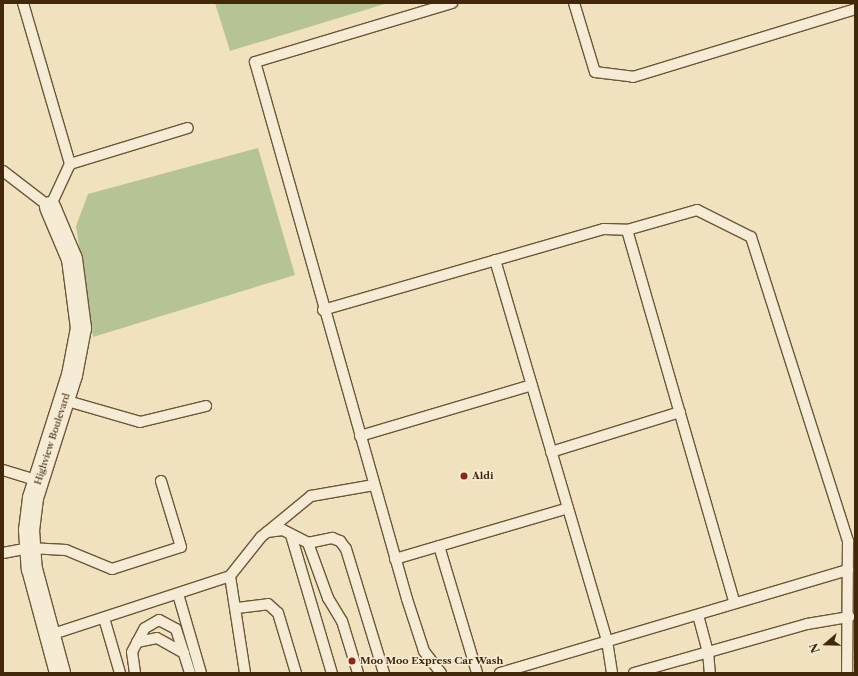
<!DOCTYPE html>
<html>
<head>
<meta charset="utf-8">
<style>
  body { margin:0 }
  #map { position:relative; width:858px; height:676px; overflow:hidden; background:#f1e2bf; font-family:"Libre Caslon Text",serif }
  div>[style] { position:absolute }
  .green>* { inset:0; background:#b6c495 }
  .roads { filter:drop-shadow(1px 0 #6d5638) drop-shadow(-1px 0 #6d5638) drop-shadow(0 1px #6d5638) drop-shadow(0 -1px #6d5638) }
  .lane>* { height:10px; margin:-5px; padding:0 5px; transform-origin:5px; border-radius:5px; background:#f6ecd5 }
  .street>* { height:20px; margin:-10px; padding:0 10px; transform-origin:10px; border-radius:10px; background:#f6ecd5 }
  .dots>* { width:11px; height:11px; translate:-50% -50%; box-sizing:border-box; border:2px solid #f6ecd5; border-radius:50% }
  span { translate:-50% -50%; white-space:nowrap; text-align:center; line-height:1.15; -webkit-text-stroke:3px #f6ecd5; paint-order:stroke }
  .street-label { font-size:10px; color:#41280b }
  .poi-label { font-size:10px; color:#41280b; font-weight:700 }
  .left { translate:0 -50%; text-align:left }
  .frame { position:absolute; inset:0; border:4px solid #41280b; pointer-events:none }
  .north { position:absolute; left:806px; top:624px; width:40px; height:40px; -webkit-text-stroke:3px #f6ecd5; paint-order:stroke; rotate:250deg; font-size:11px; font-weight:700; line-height:16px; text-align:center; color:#41280b }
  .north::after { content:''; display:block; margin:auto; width:14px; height:18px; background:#41280b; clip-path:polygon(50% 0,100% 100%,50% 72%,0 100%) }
</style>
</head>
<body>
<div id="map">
  <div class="green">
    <i style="clip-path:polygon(215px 3px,388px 3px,230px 51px)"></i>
    <i style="clip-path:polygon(258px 148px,295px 275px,93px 337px,76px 226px,88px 194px)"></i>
  </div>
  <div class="roads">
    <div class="lane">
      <i style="left:23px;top:3px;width:168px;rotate:73.7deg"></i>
      <i style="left:70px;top:164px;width:123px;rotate:-17deg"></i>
      <i style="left:574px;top:3px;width:72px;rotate:73.1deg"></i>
      <i style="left:595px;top:72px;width:38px;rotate:7deg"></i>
      <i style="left:633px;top:77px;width:232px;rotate:-17deg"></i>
      <i style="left:3px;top:171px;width:59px;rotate:37.5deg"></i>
      <i style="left:50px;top:207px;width:47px;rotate:-65.1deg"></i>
      <i style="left:627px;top:230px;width:388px;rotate:73.9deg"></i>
      <i style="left:495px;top:260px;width:397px;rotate:73.6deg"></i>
      <i style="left:607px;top:641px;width:32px;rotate:81deg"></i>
      <i style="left:323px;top:310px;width:292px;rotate:-16.1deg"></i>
      <i style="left:604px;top:229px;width:23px;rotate:2deg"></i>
      <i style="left:627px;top:230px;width:73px;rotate:-15.9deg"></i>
      <i style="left:697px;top:210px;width:60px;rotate:26.6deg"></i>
      <i style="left:751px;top:237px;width:319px;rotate:72.3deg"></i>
      <i style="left:848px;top:541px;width:132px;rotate:90.4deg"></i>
      <i style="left:64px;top:400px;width:79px;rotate:16.1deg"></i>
      <i style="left:140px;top:422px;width:68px;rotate:-13.6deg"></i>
      <i style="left:360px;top:436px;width:179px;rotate:-16.5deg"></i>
      <i style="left:551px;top:452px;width:135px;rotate:-17.2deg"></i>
      <i style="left:3px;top:470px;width:38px;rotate:17deg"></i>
      <i style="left:267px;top:532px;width:16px;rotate:-7deg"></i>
      <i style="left:283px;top:530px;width:28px;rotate:27deg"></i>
      <i style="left:308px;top:543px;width:59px;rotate:70deg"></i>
      <i style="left:328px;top:598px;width:27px;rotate:59deg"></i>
      <i style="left:342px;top:621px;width:54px;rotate:72.9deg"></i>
      <i style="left:291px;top:535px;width:144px;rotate:73.5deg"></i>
      <i style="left:308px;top:543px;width:25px;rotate:-12deg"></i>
      <i style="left:332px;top:538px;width:9px;rotate:21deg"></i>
      <i style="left:340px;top:541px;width:10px;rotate:53deg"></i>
      <i style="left:346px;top:549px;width:130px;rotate:73deg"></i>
      <i style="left:439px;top:546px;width:133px;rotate:73.3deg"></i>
      <i style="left:3px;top:553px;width:26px;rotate:-11deg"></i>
      <i style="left:29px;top:548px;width:37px;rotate:3deg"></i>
      <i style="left:66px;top:550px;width:50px;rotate:22.4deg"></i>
      <i style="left:112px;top:569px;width:72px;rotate:-17.7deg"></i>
      <i style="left:181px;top:547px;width:69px;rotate:-106.9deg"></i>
      <i style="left:395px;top:559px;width:180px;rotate:-16.4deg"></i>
      <i style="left:230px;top:576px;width:98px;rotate:81.2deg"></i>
      <i style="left:178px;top:594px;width:82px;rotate:73.8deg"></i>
      <i style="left:237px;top:608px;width:31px;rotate:-7deg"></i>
      <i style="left:268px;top:604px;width:13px;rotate:42deg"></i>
      <i style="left:278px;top:613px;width:63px;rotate:73.3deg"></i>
      <i style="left:698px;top:615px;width:38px;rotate:75deg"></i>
      <i style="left:708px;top:652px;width:21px;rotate:85deg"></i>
      <i style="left:104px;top:618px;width:57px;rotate:73.8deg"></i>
      <i style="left:50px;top:635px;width:189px;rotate:-18.1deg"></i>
      <i style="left:230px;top:576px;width:50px;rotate:-51.5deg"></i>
      <i style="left:261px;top:537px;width:65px;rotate:-39.4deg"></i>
      <i style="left:311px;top:496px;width:64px;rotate:-9.9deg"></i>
      <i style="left:137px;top:642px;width:20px;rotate:-11deg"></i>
      <i style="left:157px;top:638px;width:31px;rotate:29deg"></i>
      <i style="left:135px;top:673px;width:21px;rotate:-98deg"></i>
      <i style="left:132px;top:652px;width:27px;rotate:-62deg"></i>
      <i style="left:145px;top:628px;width:16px;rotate:-30deg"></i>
      <i style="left:159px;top:620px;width:19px;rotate:28deg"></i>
      <i style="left:176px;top:629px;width:46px;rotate:72.3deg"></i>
      <i style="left:441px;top:673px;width:28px;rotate:-128deg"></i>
      <i style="left:424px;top:651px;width:55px;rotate:-108.1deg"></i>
      <i style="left:407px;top:599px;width:558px;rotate:-105.8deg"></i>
      <i style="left:255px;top:62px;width:206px;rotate:-16.7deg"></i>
      <i style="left:500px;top:673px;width:363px;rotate:-16.5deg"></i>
      <i style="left:634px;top:673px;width:180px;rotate:-15.8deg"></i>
      <i style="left:807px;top:624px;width:43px;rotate:-9.5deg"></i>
    </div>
    <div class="street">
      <i style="left:50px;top:207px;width:56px;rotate:67.1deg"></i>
      <i style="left:72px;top:259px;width:70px;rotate:82.6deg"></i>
      <i style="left:81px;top:328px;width:48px;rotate:100.8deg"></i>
      <i style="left:72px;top:375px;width:129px;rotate:107.6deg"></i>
      <i style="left:33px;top:498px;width:32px;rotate:97deg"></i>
      <i style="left:29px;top:530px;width:39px;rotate:86deg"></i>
      <i style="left:32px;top:569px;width:108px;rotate:74.9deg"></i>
    </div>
  </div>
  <div class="dots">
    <i style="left:464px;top:476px;background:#8f2418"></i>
    <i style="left:352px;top:661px;background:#8f2418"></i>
  </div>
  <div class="street-label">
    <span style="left:52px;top:439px;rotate:-72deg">Highview Boulevard</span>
  </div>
  <div class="poi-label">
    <span class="left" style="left:472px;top:476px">Aldi</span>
    <span class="left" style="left:360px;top:661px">Moo Moo Express Car Wash</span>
  </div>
  <div class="frame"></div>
  <div class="north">N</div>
</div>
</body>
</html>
